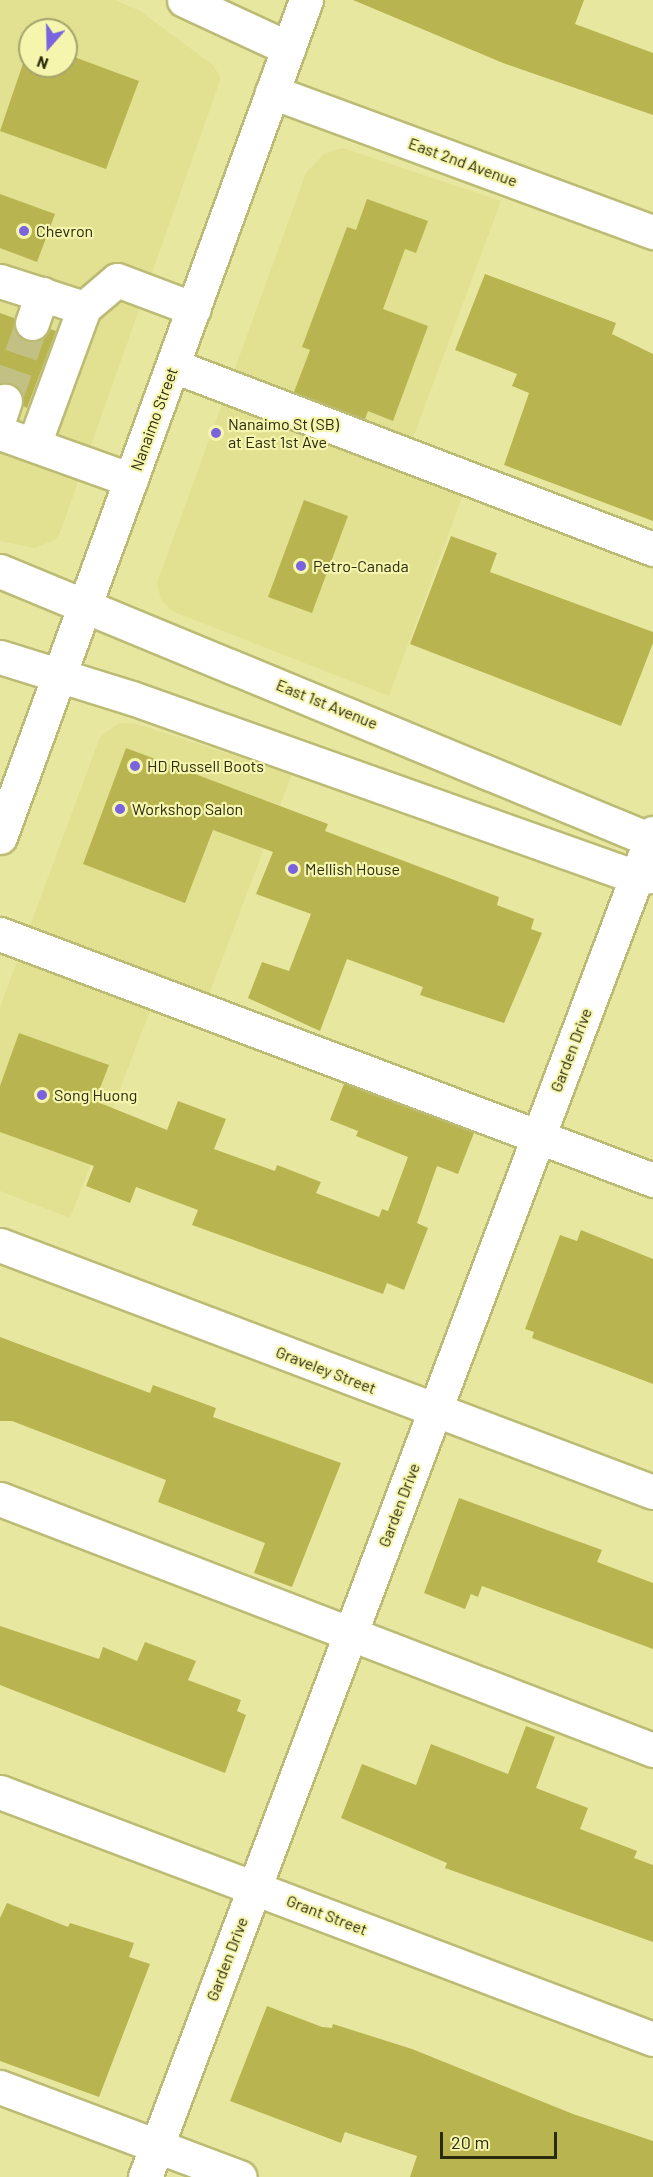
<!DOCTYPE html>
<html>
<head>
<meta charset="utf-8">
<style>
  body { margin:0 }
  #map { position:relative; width:653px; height:2177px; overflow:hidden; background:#e8e7a0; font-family:Barlow,sans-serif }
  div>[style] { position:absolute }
  .built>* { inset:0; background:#e2e191 }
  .building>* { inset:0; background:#b8b550 }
  .minor-tunnel>* { height:33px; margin-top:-16.5px; transform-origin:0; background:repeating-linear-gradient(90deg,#c2c183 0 33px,transparent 0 49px) }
  .roads { filter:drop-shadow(2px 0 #bcbb75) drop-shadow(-2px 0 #bcbb75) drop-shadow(0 2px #bcbb75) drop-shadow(0 -2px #bcbb75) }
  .minor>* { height:33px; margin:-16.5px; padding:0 16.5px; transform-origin:16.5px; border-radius:16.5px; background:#fff }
  .major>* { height:33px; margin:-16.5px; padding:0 16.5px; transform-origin:16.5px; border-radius:16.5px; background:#fff }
  .dots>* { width:16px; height:16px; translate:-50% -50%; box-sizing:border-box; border:3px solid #f5f5ad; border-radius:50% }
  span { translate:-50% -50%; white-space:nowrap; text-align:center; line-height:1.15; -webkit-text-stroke:4.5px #f5f5ad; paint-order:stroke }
  .street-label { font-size:16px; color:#2c2b0e }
  .poi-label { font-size:16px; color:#2c2b0e }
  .left { translate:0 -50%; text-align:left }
  .north { position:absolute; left:18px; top:18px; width:60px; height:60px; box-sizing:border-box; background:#f5f5ad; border:2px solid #a5a46d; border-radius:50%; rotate:200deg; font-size:16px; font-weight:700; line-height:24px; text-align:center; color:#2c2b0e }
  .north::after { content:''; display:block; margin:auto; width:21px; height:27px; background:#7963de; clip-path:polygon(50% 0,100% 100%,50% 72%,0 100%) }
  .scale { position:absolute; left:440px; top:2132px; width:117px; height:27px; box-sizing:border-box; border:3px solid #2c2b0e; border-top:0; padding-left:8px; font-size:18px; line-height:21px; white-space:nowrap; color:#2c2b0e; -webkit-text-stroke:4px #f5f5ad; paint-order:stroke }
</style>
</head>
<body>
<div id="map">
  <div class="built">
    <i style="clip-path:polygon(evenodd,0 0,115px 0,140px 11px,213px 65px,221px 78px,60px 533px,55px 540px,34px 548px,0 541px,0 0,30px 30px,66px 30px,66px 66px,30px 66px,30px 30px)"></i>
    <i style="clip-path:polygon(343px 148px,501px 201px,400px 473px,463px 495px,389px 696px,174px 612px,161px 600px,157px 583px,306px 173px,325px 153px)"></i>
    <i style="clip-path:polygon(119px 723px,137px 724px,292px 774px,208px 997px,162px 980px,70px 1218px,0 1191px,0 1007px,100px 737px)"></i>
  </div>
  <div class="building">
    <i style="clip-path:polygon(353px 0,584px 0,575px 24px,653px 53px,653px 115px,503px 63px)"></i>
    <i style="clip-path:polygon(30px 43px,30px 66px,66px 66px,66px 54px,139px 81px,106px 169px,0 131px)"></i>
    <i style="clip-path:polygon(0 194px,55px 214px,37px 262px,0 248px)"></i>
    <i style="clip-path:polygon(367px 199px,428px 221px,416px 253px,405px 249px,383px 309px,428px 326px,393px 421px,368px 411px,365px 419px,294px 392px,310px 350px,302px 347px,347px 227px,356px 230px)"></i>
    <i style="clip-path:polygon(485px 274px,616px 323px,612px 334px,653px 354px,653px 521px,504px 465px,529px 393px,512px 386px,517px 374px,455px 350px)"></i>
    <i style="clip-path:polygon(0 313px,14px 318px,18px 335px,26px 341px,44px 337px,50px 329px,56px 331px,27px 408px,23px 406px,19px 388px,0 383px)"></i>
    <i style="clip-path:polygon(304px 500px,348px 516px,312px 613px,268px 597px)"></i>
    <i style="clip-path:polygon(451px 536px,497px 553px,490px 572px,653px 632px,653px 643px,621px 726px,410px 644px)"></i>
    <i style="clip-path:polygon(126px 748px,328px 824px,325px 831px,499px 897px,497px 905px,534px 919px,531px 929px,542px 933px,504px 1023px,420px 995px,423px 987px,347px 959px,320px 1031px,248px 998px,262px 962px,289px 971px,311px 914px,256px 894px,273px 852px,213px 830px,185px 903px,83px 864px)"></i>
    <i style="clip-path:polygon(19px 1033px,109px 1065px,95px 1101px,167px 1130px,178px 1101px,226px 1119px,214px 1149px,275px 1171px,277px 1165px,321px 1182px,316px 1193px,379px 1217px,382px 1209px,388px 1211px,408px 1157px,356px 1136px,358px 1131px,330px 1120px,344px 1084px,474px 1133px,458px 1174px,437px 1166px,417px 1223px,428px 1228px,404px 1290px,387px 1283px,383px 1294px,192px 1225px,198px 1210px,136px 1187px,130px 1203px,86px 1186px,94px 1166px,0 1132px,0 1086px)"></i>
    <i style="clip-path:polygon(581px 1230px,653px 1259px,653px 1384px,532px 1338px,534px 1332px,525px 1329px,560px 1235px,577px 1241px)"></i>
    <i style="clip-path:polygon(0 1337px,150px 1393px,153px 1385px,216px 1408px,213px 1417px,341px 1463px,292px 1587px,254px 1573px,265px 1543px,158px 1502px,166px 1480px,12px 1421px,0 1421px)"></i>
    <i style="clip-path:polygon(459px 1498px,602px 1550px,597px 1562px,653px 1583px,653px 1649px,482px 1586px,478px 1597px,471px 1594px,465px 1609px,424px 1593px)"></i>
    <i style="clip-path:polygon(0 1626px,99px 1659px,103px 1647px,137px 1661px,145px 1642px,196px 1661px,188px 1680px,241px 1700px,237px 1711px,246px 1715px,225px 1773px,0 1685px)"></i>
    <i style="clip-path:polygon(526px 1726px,555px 1737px,536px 1788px,588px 1808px,580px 1829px,637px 1851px,634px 1858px,653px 1865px,653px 1942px,445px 1868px,447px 1863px,341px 1818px,362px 1764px,416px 1785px,431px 1744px,508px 1774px)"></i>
    <i style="clip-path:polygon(7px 1903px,68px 1927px,70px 1923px,134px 1943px,129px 1957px,150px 1964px,99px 2097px,0 2061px,0 1918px)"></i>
    <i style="clip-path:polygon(267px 2006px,322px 2027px,332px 2028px,333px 2024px,412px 2049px,573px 2114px,653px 2141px,653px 2177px,410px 2177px,417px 2156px,345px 2132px,341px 2143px,230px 2101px)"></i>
  </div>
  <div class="minor-tunnel">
    <i style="left:5px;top:401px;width:83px;rotate:-70.9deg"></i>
  </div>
  <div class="roads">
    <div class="minor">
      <i style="left:184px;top:0;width:115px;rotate:24.8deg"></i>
      <i style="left:272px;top:92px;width:406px;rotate:20.2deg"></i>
      <i style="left:0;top:281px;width:88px;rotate:17.8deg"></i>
      <i style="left:84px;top:308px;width:43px;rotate:-40.3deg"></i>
      <i style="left:117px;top:280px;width:82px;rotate:20.6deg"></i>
      <i style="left:32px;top:323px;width:31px;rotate:-71deg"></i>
      <i style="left:174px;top:366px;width:513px;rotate:20.91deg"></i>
      <i style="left:0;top:416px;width:16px;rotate:-72deg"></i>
      <i style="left:0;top:433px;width:139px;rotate:19.7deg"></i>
      <i style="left:34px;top:444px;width:145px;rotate:-69.8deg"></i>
      <i style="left:0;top:934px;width:698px;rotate:20.64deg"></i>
      <i style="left:0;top:1245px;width:698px;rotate:20.72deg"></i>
      <i style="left:0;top:1499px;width:700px;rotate:21.03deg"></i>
      <i style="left:0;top:1792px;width:698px;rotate:20.72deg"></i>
      <i style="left:0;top:2087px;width:256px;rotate:20.6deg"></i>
      <i style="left:145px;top:2177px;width:1437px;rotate:-69.29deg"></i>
    </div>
    <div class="major">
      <i style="left:0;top:571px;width:707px;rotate:22.46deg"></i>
      <i style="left:0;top:657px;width:138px;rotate:17.3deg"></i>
      <i style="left:132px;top:698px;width:535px;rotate:19.55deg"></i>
      <i style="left:636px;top:877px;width:17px;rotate:-3deg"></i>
      <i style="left:0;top:837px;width:891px;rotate:-69.92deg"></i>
    </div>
  </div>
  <div class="dots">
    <i style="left:24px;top:231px;background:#7963de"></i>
    <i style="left:216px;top:433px;background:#7963de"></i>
    <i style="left:301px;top:566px;background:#7963de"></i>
    <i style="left:135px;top:766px;background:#7963de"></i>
    <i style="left:120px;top:809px;background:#7963de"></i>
    <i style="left:293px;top:869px;background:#7963de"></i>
    <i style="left:42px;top:1095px;background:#7963de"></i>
  </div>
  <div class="street-label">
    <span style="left:463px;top:162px;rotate:20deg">East 2nd Avenue</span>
    <span style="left:154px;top:419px;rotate:-70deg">Nanaimo Street</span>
    <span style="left:327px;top:704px;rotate:22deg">East 1st Avenue</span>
    <span style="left:571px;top:1050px;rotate:-69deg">Garden Drive</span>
    <span style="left:326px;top:1370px;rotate:21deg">Graveley Street</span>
    <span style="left:399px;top:1505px;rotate:-69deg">Garden Drive</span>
    <span style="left:327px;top:1915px;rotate:21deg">Grant Street</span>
    <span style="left:227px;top:1959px;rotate:-69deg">Garden Drive</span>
  </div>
  <div class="poi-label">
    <span class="left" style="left:36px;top:231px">Chevron</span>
    <span class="left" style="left:228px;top:433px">Nanaimo St (SB)<br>at East 1st Ave</span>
    <span class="left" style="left:313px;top:566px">Petro-Canada</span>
    <span class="left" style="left:147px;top:766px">HD Russell Boots</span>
    <span class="left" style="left:132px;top:809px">Workshop Salon</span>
    <span class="left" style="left:305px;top:869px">Mellish House</span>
    <span class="left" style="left:54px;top:1095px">Song Huong</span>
  </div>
  <div class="north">N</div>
  <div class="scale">20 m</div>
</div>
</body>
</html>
